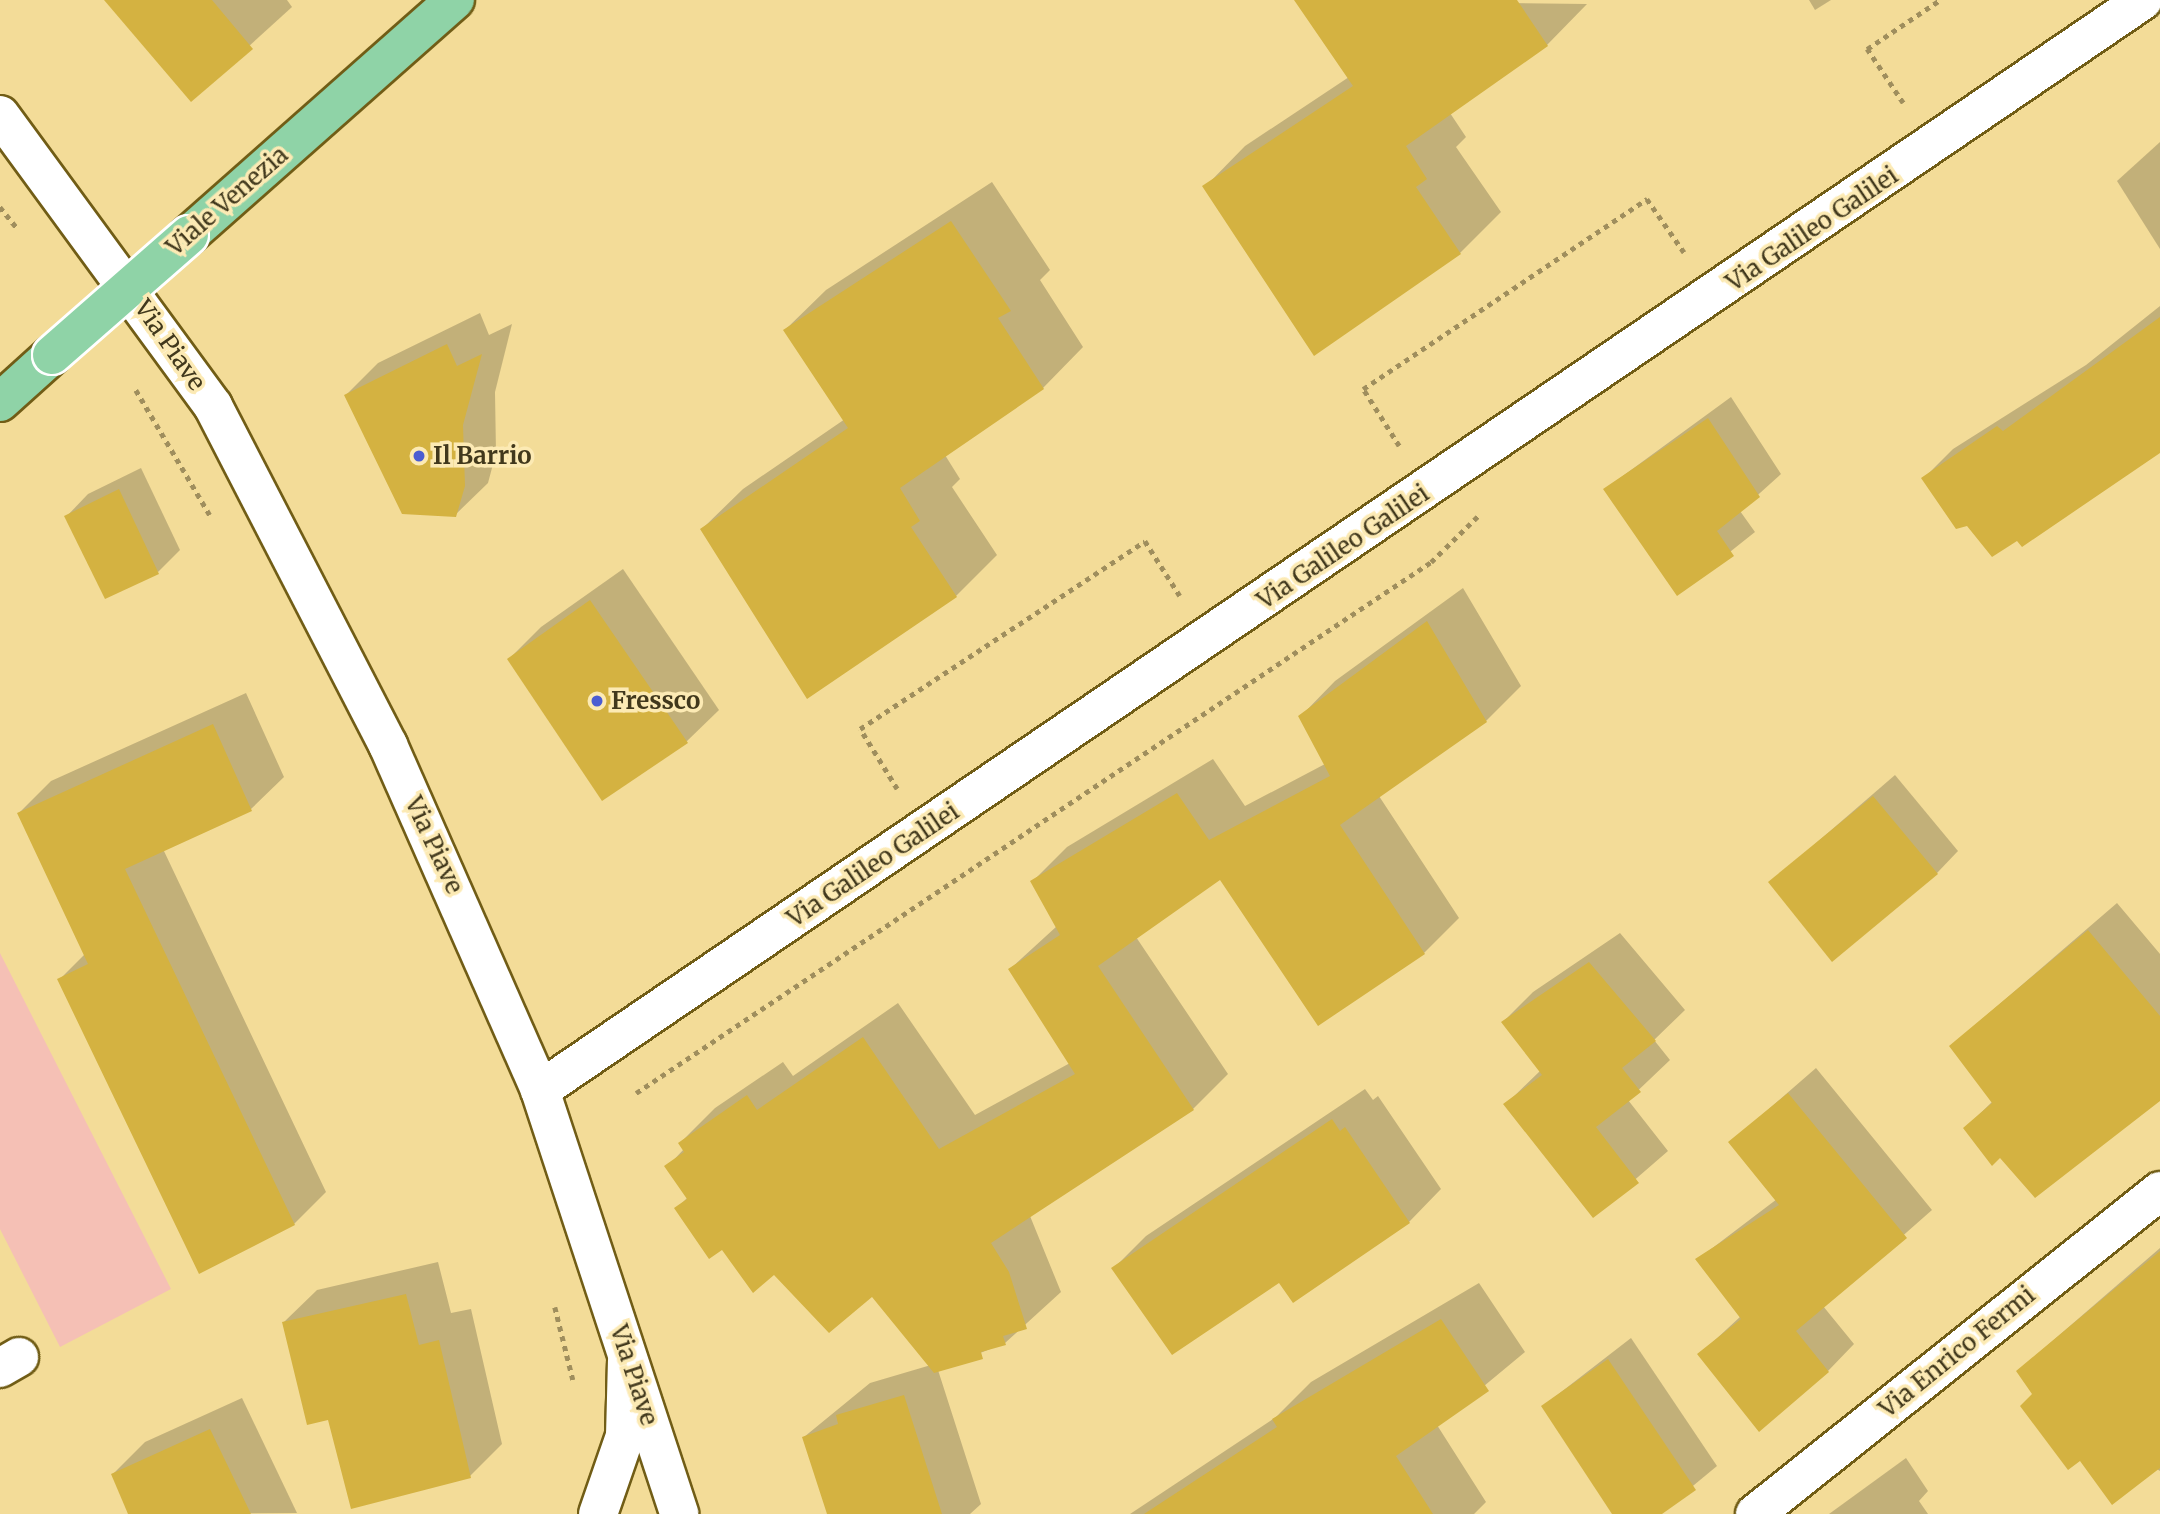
<!DOCTYPE html>
<html>
<head>
<meta charset="utf-8">
<style>
  body { margin:0 }
  #map { position:relative; width:2160px; height:1514px; overflow:hidden; background:#f3dc98; font-family:Merriweather,serif }
  div>[style] { position:absolute }
  .green>* { inset:0; background:#f5c0b5 }
  .shadow>* { inset:0; background:#0003 }
  .building>* { inset:0; background:#d4b241 }
  .path>* { height:4.5px; margin-top:-2.25px; transform-origin:0; background:repeating-linear-gradient(90deg,#9f8e5d 0 5px,transparent 0 10px) }
  .roads { filter:drop-shadow(2px 0 #715d16) drop-shadow(-2px 0 #715d16) drop-shadow(0 2px #715d16) drop-shadow(0 -2px #715d16) }
  .minor>* { height:38px; margin:-19px; padding:0 19px; transform-origin:19px; border-radius:19px; background:#fff }
  .tertiary>* { height:38px; margin:-19px; padding:0 19px; transform-origin:19px; border-radius:19px; background:#fff }
  .primary>* { height:38px; margin:-19px; padding:0 19px; transform-origin:19px; border-radius:19px; background:#8fd3a7 }
  .bridges { filter:drop-shadow(2px 0 #fff) drop-shadow(-2px 0 #fff) drop-shadow(0 2px #fff) drop-shadow(0 -2px #fff) }
  .primary-bridge>* { height:38px; margin:-19px; padding:0 19px; transform-origin:19px; border-radius:19px; background:#8fd3a7 }
  .dots>* { width:19px; height:19px; translate:-50% -50%; box-sizing:border-box; border:4px solid #fceab4; border-radius:50% }
  span { translate:-50% -50%; white-space:nowrap; text-align:center; line-height:1.15; -webkit-text-stroke:7px #fceab4; paint-order:stroke }
  .street-label { font-size:24px; color:#41381c }
  .poi-label { font-size:24px; color:#41381c; font-weight:700 }
  .left { translate:0 -50%; text-align:left }
</style>
</head>
<body>
<div id="map">
  <div class="green">
    <i style="clip-path:polygon(0 953px,171px 1289px,60px 1347px,0 1229px)"></i>
  </div>
  <div class="shadow">
    <i style="clip-path:polygon(106px 0,287px 0,292px 7px,191px 99px)"></i>
    <i style="clip-path:polygon(1296px 0,1587px 4px,1547px 45px,1450px 113px,1466px 137px,1456px 147px,1501px 212px,1460px 253px,1315px 354px,1205px 187px,1245px 146px,1349px 77px)"></i>
    <i style="clip-path:polygon(1809px 0,1831px 0,1815px 10px)"></i>
    <i style="clip-path:polygon(2160px 142px,2160px 249px,2117px 181px)"></i>
    <i style="clip-path:polygon(992px 182px,1050px 270px,1040px 280px,1083px 347px,1043px 388px,945px 455px,960px 479px,952px 487px,997px 555px,956px 596px,702px 529px,743px 489px,845px 419px,785px 330px,826px 290px)"></i>
    <i style="clip-path:polygon(2160px 306px,2160px 451px,2017px 539px,1968px 524px,1923px 479px,1953px 449px,2086px 365px)"></i>
    <i style="clip-path:polygon(480px 313px,489px 335px,512px 324px,495px 392px,496px 453px,488px 483px,455px 515px,346px 395px,378px 363px)"></i>
    <i style="clip-path:polygon(1731px 397px,1781px 474px,1740px 511px,1755px 532px,1677px 594px,1605px 489px)"></i>
    <i style="clip-path:polygon(141px 468px,180px 550px,158px 572px,66px 517px,88px 494px)"></i>
    <i style="clip-path:polygon(623px 569px,719px 710px,686px 742px,509px 659px,541px 627px)"></i>
    <i style="clip-path:polygon(1463px 588px,1521px 686px,1486px 721px,1379px 796px,1459px 918px,1424px 953px,1221px 877px,1136px 937px,1228px 1074px,1193px 1109px,1030px 1216px,1061px 1292px,1005px 1343px,938px 1370px,981px 1504px,970px 1514px,829px 1514px,804px 1437px,870px 1383px,931px 1365px,873px 1294px,774px 1273px,723px 1247px,677px 1208px,688px 1197px,667px 1167px,684px 1149px,680px 1143px,715px 1108px,783px 1062px,793px 1076px,898px 1003px,975px 1115px,1070px 1063px,1010px 969px,1057px 926px,1032px 882px,1067px 847px,1213px 759px,1245px 806px,1325px 764px,1300px 717px,1335px 681px)"></i>
    <i style="clip-path:polygon(246px 693px,284px 777px,251px 809px,163px 849px,326px 1192px,294px 1224px,60px 979px,85px 954px,19px 813px,51px 781px)"></i>
    <i style="clip-path:polygon(1895px 775px,1958px 851px,1937px 873px,1770px 883px)"></i>
    <i style="clip-path:polygon(2117px 903px,2160px 954px,2160px 1099px,2000px 1156px,1965px 1128px,1993px 1101px,1951px 1046px)"></i>
    <i style="clip-path:polygon(1620px 933px,1685px 1010px,1654px 1040px,1670px 1060px,1628px 1100px,1668px 1151px,1593px 1216px,1506px 1104px,1541px 1070px,1503px 1022px,1533px 992px)"></i>
    <i style="clip-path:polygon(1816px 1068px,1932px 1210px,1823px 1306px,1854px 1344px,1828px 1371px,1700px 1354px,1741px 1316px,1698px 1259px,1777px 1199px,1731px 1142px)"></i>
    <i style="clip-path:polygon(1365px 1089px,1373px 1100px,1378px 1096px,1441px 1189px,1409px 1222px,1279px 1281px,1114px 1268px,1146px 1236px)"></i>
    <i style="clip-path:polygon(2160px 1248px,2160px 1471px,2034px 1394px,2018px 1371px)"></i>
    <i style="clip-path:polygon(438px 1262px,451px 1313px,471px 1309px,502px 1444px,470px 1476px,329px 1418px,284px 1322px,317px 1290px)"></i>
    <i style="clip-path:polygon(1479px 1283px,1525px 1352px,1437px 1425px,1486px 1502px,1474px 1514px,1130px 1514px,1276px 1417px,1311px 1382px)"></i>
    <i style="clip-path:polygon(1631px 1338px,1717px 1466px,1659px 1514px,1616px 1514px,1543px 1406px)"></i>
    <i style="clip-path:polygon(242px 1398px,297px 1513px,130px 1514px,113px 1474px,145px 1442px)"></i>
    <i style="clip-path:polygon(1906px 1458px,1928px 1491px,1919px 1501px,1928px 1514px,1829px 1514px)"></i>
  </div>
  <div class="building">
    <i style="clip-path:polygon(104px 0,212px 0,253px 49px,191px 102px)"></i>
    <i style="clip-path:polygon(1294px 0,1517px 0,1548px 46px,1406px 146px,1427px 179px,1416px 187px,1461px 254px,1314px 356px,1202px 186px,1353px 86px)"></i>
    <i style="clip-path:polygon(951px 221px,1011px 311px,998px 318px,1044px 389px,900px 488px,920px 521px,911px 527px,957px 597px,807px 699px,700px 529px,848px 428px,783px 330px)"></i>
    <i style="clip-path:polygon(2160px 317px,2160px 453px,2022px 547px,2017px 541px,1992px 557px,1967px 526px,1956px 529px,1921px 478px,1997px 426px,2003px 431px)"></i>
    <i style="clip-path:polygon(447px 344px,457px 366px,482px 354px,463px 425px,465px 486px,456px 517px,402px 514px,344px 395px)"></i>
    <i style="clip-path:polygon(1708px 418px,1760px 497px,1717px 531px,1734px 556px,1677px 596px,1603px 489px)"></i>
    <i style="clip-path:polygon(119px 489px,159px 574px,105px 599px,64px 516px)"></i>
    <i style="clip-path:polygon(590px 600px,688px 743px,602px 801px,507px 659px)"></i>
    <i style="clip-path:polygon(1427px 621px,1487px 722px,1340px 825px,1425px 954px,1318px 1026px,1220px 880px,1098px 966px,1194px 1110px,991px 1243px,1009px 1272px,1027px 1329px,1003px 1336px,1006px 1345px,981px 1352px,983px 1359px,934px 1373px,872px 1297px,829px 1333px,774px 1275px,753px 1293px,722px 1250px,709px 1259px,674px 1208px,687px 1199px,664px 1166px,684px 1152px,678px 1143px,747px 1095px,757px 1110px,863px 1037px,939px 1149px,1075px 1074px,1008px 969px,1060px 935px,1030px 881px,1177px 793px,1209px 840px,1330px 776px,1298px 716px)"></i>
    <i style="clip-path:polygon(213px 724px,252px 811px,125px 869px,295px 1225px,199px 1274px,57px 979px,88px 964px,17px 813px)"></i>
    <i style="clip-path:polygon(1873px 796px,1938px 874px,1832px 962px,1768px 882px)"></i>
    <i style="clip-path:polygon(2088px 930px,2160px 1016px,2160px 1101px,2035px 1198px,2000px 1158px,1992px 1166px,1963px 1128px,1992px 1103px,1949px 1046px)"></i>
    <i style="clip-path:polygon(1589px 962px,1656px 1041px,1622px 1068px,1641px 1092px,1596px 1127px,1639px 1183px,1593px 1218px,1503px 1104px,1542px 1075px,1501px 1022px)"></i>
    <i style="clip-path:polygon(1788px 1093px,1907px 1238px,1796px 1331px,1829px 1372px,1759px 1432px,1697px 1354px,1741px 1319px,1695px 1259px,1779px 1205px,1728px 1142px)"></i>
    <i style="clip-path:polygon(1332px 1119px,1340px 1131px,1345px 1127px,1410px 1223px,1293px 1303px,1279px 1283px,1172px 1355px,1111px 1268px)"></i>
    <i style="clip-path:polygon(2160px 1251px,2160px 1468px,2112px 1505px,2080px 1461px,2068px 1470px,2020px 1406px,2032px 1394px,2016px 1371px)"></i>
    <i style="clip-path:polygon(406px 1294px,419px 1345px,439px 1340px,471px 1478px,351px 1509px,328px 1420px,307px 1425px,282px 1322px)"></i>
    <i style="clip-path:polygon(1441px 1319px,1489px 1391px,1396px 1456px,1433px 1514px,1144px 1514px,1277px 1427px,1272px 1419px)"></i>
    <i style="clip-path:polygon(1608px 1359px,1696px 1490px,1662px 1514px,1612px 1514px,1541px 1406px)"></i>
    <i style="clip-path:polygon(904px 1395px,942px 1514px,827px 1514px,802px 1437px,838px 1424px,836px 1415px)"></i>
    <i style="clip-path:polygon(210px 1429px,251px 1514px,128px 1514px,111px 1474px)"></i>
  </div>
  <div class="path">
    <i style="left:1903px;top:103px;width:65px;rotate:-123.7deg"></i>
    <i style="left:1867px;top:49px;width:88px;rotate:-33.9deg"></i>
    <i style="left:0;top:207px;width:27px;rotate:51deg"></i>
    <i style="left:136px;top:390px;width:145px;rotate:59.4deg"></i>
    <i style="left:1399px;top:446px;width:67px;rotate:-122.3deg"></i>
    <i style="left:1363px;top:389px;width:342px;rotate:-33.8deg"></i>
    <i style="left:1647px;top:199px;width:65px;rotate:55.1deg"></i>
    <i style="left:897px;top:789px;width:70px;rotate:-121.7deg"></i>
    <i style="left:860px;top:729px;width:341px;rotate:-33.4deg"></i>
    <i style="left:1145px;top:541px;width:65px;rotate:57.5deg"></i>
    <i style="left:636px;top:1093px;width:956px;rotate:-33.74deg"></i>
    <i style="left:1431px;top:562px;width:66px;rotate:-44.4deg"></i>
    <i style="left:555px;top:1307px;width:75px;rotate:76.1deg"></i>
  </div>
  <div class="roads">
    <div class="minor">
      <i style="left:540px;top:1090px;width:1938px;rotate:-34.21deg"></i>
      <i style="left:0;top:1368px;width:22px;rotate:-30deg"></i>
      <i style="left:598px;top:1514px;width:83px;rotate:-70.9deg"></i>
      <i style="left:625px;top:1436px;width:75px;rotate:-88.5deg"></i>
      <i style="left:1755px;top:1514px;width:518px;rotate:-38.57deg"></i>
    </div>
    <div class="tertiary">
      <i style="left:0;top:115px;width:361px;rotate:53.8deg"></i>
      <i style="left:213px;top:406px;width:382px;rotate:62.7deg"></i>
      <i style="left:388px;top:745px;width:377px;rotate:66.2deg"></i>
      <i style="left:540px;top:1090px;width:446px;rotate:71.8deg"></i>
    </div>
    <div class="primary">
      <i style="left:189px;top:235px;width:355px;rotate:-41.5deg"></i>
      <i style="left:0;top:402px;width:70px;rotate:-42.1deg"></i>
    </div>
  </div>
  <div class="bridges">
    <div class="primary-bridge">
      <i style="left:52px;top:355px;width:182px;rotate:-41.2deg"></i>
    </div>
  </div>
  <div class="dots">
    <i style="left:419px;top:456px;background:#4b5dd2"></i>
    <i style="left:597px;top:701px;background:#4b5dd2"></i>
  </div>
  <div class="street-label">
    <span style="left:227px;top:201px;rotate:-41deg">Viale Venezia</span>
    <span style="left:1812px;top:229px;rotate:-34deg">Via Galileo Galilei</span>
    <span style="left:170px;top:345px;rotate:55deg">Via Piave</span>
    <span style="left:1343px;top:547px;rotate:-34deg">Via Galileo Galilei</span>
    <span style="left:434px;top:845px;rotate:65deg">Via Piave</span>
    <span style="left:873px;top:865px;rotate:-34deg">Via Galileo Galilei</span>
    <span style="left:1957px;top:1352px;rotate:-39deg">Via Enrico Fermi</span>
    <span style="left:634px;top:1375px;rotate:72deg">Via Piave</span>
  </div>
  <div class="poi-label">
    <span class="left" style="left:433px;top:456px">Il Barrio</span>
    <span class="left" style="left:611px;top:701px">Fressco</span>
  </div>
</div>
</body>
</html>
